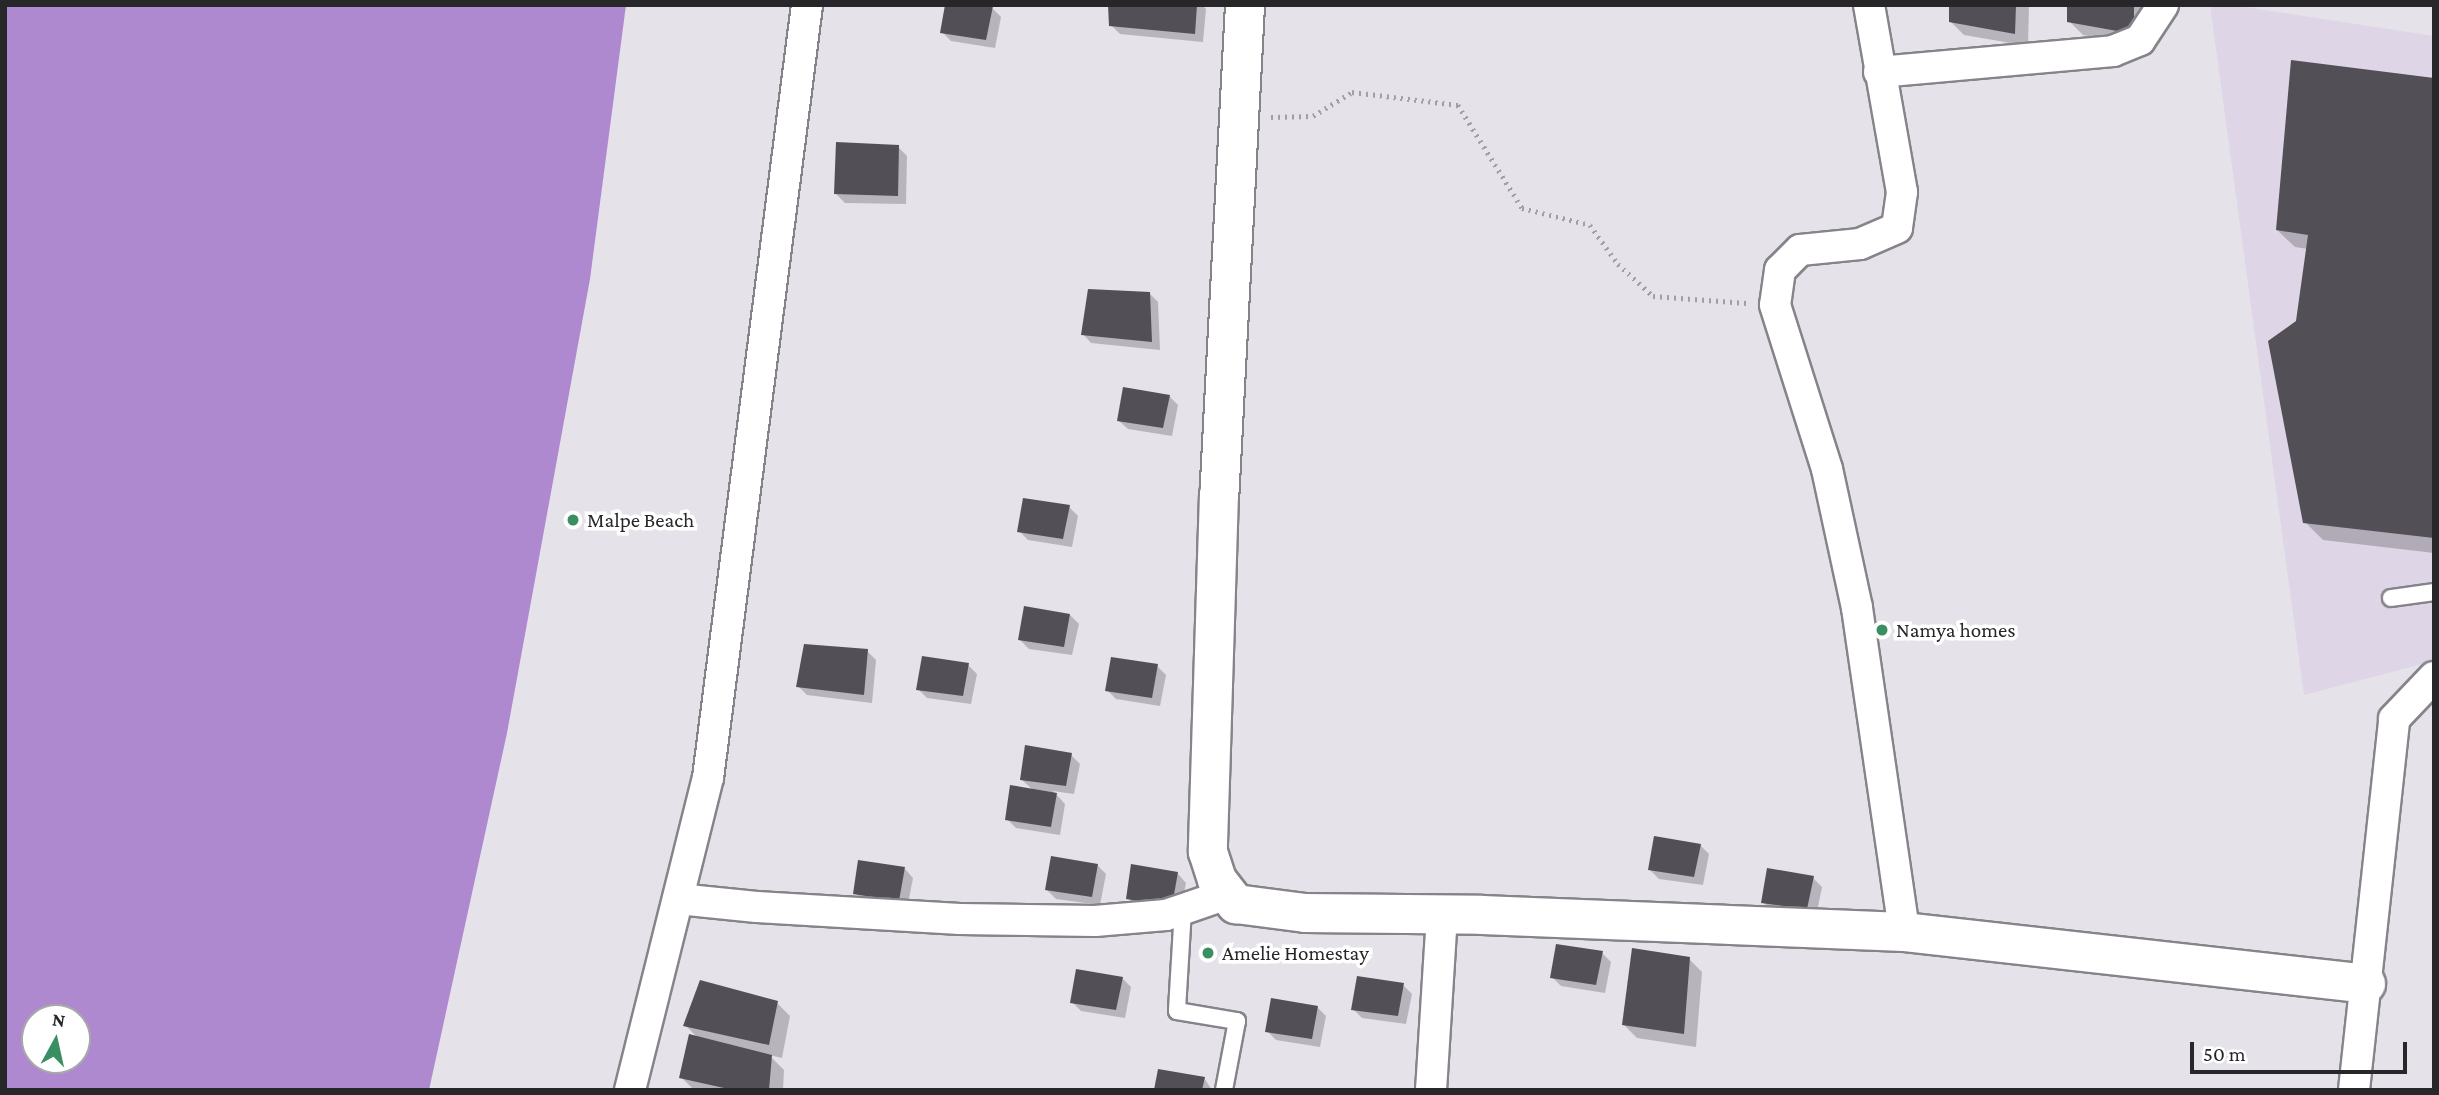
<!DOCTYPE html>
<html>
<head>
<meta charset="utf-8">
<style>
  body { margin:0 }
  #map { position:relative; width:2439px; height:1095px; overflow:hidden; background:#e6e2ea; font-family:"Crimson Pro",serif }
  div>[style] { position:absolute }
  .built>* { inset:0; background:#ded6e6 }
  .water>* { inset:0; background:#ae89d0 }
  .shadow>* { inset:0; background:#0003 }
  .building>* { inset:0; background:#524f56 }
  .path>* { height:4.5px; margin-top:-2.25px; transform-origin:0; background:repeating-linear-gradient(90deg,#a19ea4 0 2px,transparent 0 7px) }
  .roads { filter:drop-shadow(2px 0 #87838b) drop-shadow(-2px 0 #87838b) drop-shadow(0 2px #87838b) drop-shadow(0 -2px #87838b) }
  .lane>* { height:16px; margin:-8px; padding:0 8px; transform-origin:8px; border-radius:8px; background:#fff }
  .street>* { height:30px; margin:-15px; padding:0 15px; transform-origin:15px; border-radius:15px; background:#fff }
  .secondary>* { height:38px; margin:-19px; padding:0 19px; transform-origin:19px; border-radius:19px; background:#fff }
  .dots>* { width:19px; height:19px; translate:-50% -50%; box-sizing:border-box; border:4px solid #fff; border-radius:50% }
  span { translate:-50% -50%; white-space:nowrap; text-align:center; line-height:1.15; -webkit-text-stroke:7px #fff; paint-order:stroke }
  .poi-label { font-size:21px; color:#272629 }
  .left { translate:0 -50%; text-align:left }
  .frame { position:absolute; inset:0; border:7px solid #272629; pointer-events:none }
  .north { position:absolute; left:21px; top:1004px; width:70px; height:70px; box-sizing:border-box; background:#fff; border:2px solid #a9a8a9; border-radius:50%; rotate:8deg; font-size:19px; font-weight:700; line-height:28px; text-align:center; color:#272629 }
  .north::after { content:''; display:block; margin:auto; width:24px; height:32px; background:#398f62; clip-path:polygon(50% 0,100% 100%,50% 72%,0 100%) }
  .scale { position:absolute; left:2190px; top:1042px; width:217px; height:32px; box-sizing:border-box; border:4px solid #272629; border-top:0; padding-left:9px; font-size:21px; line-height:24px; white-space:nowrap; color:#272629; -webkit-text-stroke:5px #fff; paint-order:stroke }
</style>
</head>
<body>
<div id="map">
  <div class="built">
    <i style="clip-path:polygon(2210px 5px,2233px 5px,2434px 36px,2434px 661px,2304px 695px)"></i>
  </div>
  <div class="water">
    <i style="clip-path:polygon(evenodd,5px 5px,626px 5px,590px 279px,507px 733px,429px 1090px,5px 1090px,5px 5px,35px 1018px,77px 1018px,77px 1060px,35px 1060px,35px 1018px)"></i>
  </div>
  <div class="shadow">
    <i style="clip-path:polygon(946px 5px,992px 8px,1001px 17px,995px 48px,951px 41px,942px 32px)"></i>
    <i style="clip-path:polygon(1110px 5px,1202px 5px,1206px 9px,1203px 42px,1120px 34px,1111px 25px)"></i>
    <i style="clip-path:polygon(1950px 5px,2029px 5px,2028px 46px,1964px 35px,1950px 21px)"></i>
    <i style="clip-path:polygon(2069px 5px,2147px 5px,2147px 46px,2083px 35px,2069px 21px)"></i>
    <i style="clip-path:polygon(2434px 80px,2434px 553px,2323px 540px,2305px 522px,2298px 322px,2308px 249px,2295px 247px,2277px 230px)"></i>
    <i style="clip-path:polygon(898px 147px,907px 156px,906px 204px,845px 203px,836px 194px)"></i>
    <i style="clip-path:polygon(1149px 293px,1158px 302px,1160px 350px,1091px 343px,1083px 334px)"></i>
    <i style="clip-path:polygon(1169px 396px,1178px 405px,1172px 436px,1128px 429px,1119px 421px)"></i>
    <i style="clip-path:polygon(1069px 507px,1078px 516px,1072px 547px,1028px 540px,1019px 531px)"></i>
    <i style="clip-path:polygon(1070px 615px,1079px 624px,1072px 655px,1029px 649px,1020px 640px)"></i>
    <i style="clip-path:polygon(867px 651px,876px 660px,872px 703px,807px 695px,798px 686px)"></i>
    <i style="clip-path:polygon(968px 665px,977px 674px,971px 704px,927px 698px,918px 689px)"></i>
    <i style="clip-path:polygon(1157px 666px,1166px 675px,1160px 706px,1116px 699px,1107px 690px)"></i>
    <i style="clip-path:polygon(1071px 755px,1080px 764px,1074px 794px,1053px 791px,1065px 804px,1060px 835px,1016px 828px,1007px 819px,1034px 791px,1021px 779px)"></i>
    <i style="clip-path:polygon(1700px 845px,1709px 854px,1703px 885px,1659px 879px,1650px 870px)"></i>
    <i style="clip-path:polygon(1097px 865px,1106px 874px,1100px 905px,1056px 899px,1047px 890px)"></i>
    <i style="clip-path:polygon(905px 869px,913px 878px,907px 909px,864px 902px,855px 893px)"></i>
    <i style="clip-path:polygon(1178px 874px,1186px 883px,1180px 914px,1137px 907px,1128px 898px)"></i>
    <i style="clip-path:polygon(1813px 878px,1822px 887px,1816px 917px,1772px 911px,1763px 902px)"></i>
    <i style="clip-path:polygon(1602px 953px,1611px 962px,1605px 993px,1561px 986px,1552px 977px)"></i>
    <i style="clip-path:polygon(1689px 959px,1702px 972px,1696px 1047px,1637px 1038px,1624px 1025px)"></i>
    <i style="clip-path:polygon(1122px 978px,1131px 987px,1125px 1018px,1081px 1011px,1072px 1002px)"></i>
    <i style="clip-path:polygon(1403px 985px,1412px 994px,1406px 1024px,1362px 1018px,1353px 1009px)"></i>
    <i style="clip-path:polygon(777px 1003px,790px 1016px,782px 1058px,769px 1055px,784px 1070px,783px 1090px,694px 1090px,681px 1077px,699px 1039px,685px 1025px)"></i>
    <i style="clip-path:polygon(1317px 1007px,1326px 1016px,1320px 1047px,1276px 1040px,1267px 1031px)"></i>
    <i style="clip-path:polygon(1204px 1078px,1212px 1090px,1156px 1090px)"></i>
  </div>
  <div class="building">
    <i style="clip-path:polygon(945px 5px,993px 6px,986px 40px,940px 33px)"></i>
    <i style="clip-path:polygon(1108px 5px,1197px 5px,1195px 34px,1109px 26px)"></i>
    <i style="clip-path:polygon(1949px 5px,2016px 5px,2015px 34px,1949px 22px)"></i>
    <i style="clip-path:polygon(2067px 5px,2134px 5px,2134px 34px,2067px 22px)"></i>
    <i style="clip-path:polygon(2291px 60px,2434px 78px,2434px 538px,2303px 523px,2268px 341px,2296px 321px,2308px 235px,2276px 230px)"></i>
    <i style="clip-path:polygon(836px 142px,899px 145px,898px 196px,834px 194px)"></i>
    <i style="clip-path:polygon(1088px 289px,1150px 292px,1152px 342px,1081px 335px)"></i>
    <i style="clip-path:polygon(1123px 387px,1170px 395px,1163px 428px,1117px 421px)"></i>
    <i style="clip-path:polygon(1023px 498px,1070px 505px,1063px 539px,1017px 532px)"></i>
    <i style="clip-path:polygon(1024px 606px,1070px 614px,1064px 647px,1018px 640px)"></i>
    <i style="clip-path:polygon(804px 644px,868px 649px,864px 695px,796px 687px)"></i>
    <i style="clip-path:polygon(922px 656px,969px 663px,963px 696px,916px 690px)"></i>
    <i style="clip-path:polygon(1111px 657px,1158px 664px,1152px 698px,1105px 691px)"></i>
    <i style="clip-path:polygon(1025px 745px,1072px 753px,1066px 786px,1020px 780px)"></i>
    <i style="clip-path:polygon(1010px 785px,1057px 793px,1051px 827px,1005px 820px)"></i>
    <i style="clip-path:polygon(1654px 836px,1701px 844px,1694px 877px,1648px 870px)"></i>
    <i style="clip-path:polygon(1051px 856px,1098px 864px,1092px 897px,1045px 890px)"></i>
    <i style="clip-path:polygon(858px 860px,905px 867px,899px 901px,853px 894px)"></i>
    <i style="clip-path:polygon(1131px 864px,1178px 872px,1172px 906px,1126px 899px)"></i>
    <i style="clip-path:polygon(1767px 868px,1814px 876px,1807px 909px,1761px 903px)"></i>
    <i style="clip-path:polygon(1556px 944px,1603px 951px,1596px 985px,1550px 978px)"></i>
    <i style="clip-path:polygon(1632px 948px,1690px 957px,1684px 1034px,1622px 1025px)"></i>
    <i style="clip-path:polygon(1076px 969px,1123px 977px,1116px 1010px,1070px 1003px)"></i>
    <i style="clip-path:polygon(1357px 976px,1404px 983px,1398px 1016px,1351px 1010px)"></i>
    <i style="clip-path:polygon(700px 980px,778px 1001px,769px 1045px,683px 1026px)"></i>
    <i style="clip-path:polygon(1271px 998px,1318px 1006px,1312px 1039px,1265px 1032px)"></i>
    <i style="clip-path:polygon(689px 1034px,772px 1055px,769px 1090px,733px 1090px,679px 1078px)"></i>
    <i style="clip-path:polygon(1158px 1069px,1205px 1077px,1202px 1090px,1154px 1090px)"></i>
  </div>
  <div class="path">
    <i style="left:1271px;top:117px;width:42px;rotate:-1.4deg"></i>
    <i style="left:1313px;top:116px;width:46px;rotate:-31.6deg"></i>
    <i style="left:1352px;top:92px;width:107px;rotate:7deg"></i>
    <i style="left:1458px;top:105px;width:121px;rotate:58.1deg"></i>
    <i style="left:1522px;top:208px;width:70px;rotate:14deg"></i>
    <i style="left:1590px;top:225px;width:48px;rotate:54.3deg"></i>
    <i style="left:1618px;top:264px;width:47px;rotate:42.4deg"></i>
    <i style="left:1653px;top:296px;width:94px;rotate:4.3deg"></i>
  </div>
  <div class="roads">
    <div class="lane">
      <i style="left:2391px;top:598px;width:43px;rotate:-7.9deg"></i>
      <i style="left:1183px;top:909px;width:102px;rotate:93.4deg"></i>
      <i style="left:1177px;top:1011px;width:61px;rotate:9.5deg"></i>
      <i style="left:1237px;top:1021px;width:70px;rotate:100.7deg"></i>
    </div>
    <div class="street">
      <i style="left:1869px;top:5px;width:190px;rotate:80deg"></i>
      <i style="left:1902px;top:192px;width:36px;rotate:98deg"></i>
      <i style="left:1897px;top:228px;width:40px;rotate:156.6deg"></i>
      <i style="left:1860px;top:244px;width:60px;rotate:174.3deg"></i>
      <i style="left:1800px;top:250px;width:28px;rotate:135deg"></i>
      <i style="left:1780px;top:270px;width:35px;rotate:98deg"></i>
      <i style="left:1775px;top:305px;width:172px;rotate:72.4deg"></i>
      <i style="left:1827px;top:469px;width:142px;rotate:77.8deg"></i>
      <i style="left:1857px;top:608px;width:327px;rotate:81.7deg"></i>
      <i style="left:1879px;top:72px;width:235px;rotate:-5.1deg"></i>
      <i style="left:2113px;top:51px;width:29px;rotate:-22deg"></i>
      <i style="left:2140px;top:40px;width:42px;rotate:-56.7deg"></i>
      <i style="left:678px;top:899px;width:79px;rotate:5.8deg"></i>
      <i style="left:757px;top:907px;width:203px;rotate:3.4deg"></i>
      <i style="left:960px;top:919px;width:135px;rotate:0.8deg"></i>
      <i style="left:1095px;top:921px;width:71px;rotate:-4.8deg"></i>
      <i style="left:1166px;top:915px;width:65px;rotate:-19deg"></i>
      <i style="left:630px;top:1090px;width:322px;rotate:-76deg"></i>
      <i style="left:708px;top:778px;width:779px;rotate:-82.7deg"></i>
      <i style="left:1431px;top:1090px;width:176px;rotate:-86.4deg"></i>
      <i style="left:2354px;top:1090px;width:373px;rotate:-83.8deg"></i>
      <i style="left:2394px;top:719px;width:58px;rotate:-46.4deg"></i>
    </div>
    <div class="secondary">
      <i style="left:1245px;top:5px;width:490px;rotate:93deg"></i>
      <i style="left:1219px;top:494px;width:358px;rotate:91.8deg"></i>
      <i style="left:1208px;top:852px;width:29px;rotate:72deg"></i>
      <i style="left:1217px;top:880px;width:31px;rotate:52deg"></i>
      <i style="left:1236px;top:904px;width:70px;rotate:7.4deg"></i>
      <i style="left:1305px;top:913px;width:177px;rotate:0.6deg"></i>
      <i style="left:1482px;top:915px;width:422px;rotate:2.3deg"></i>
      <i style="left:1904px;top:932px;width:465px;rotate:6.4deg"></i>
    </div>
  </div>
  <div class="dots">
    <i style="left:573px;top:520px;background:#398f62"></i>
    <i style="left:1882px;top:630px;background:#398f62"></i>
    <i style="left:1208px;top:953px;background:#398f62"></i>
  </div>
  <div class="poi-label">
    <span class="left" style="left:587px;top:520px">Malpe Beach</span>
    <span class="left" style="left:1896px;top:630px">Namya homes</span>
    <span class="left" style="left:1222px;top:953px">Amelie Homestay</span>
  </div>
  <div class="frame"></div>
  <div class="north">N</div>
  <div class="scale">50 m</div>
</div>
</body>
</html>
